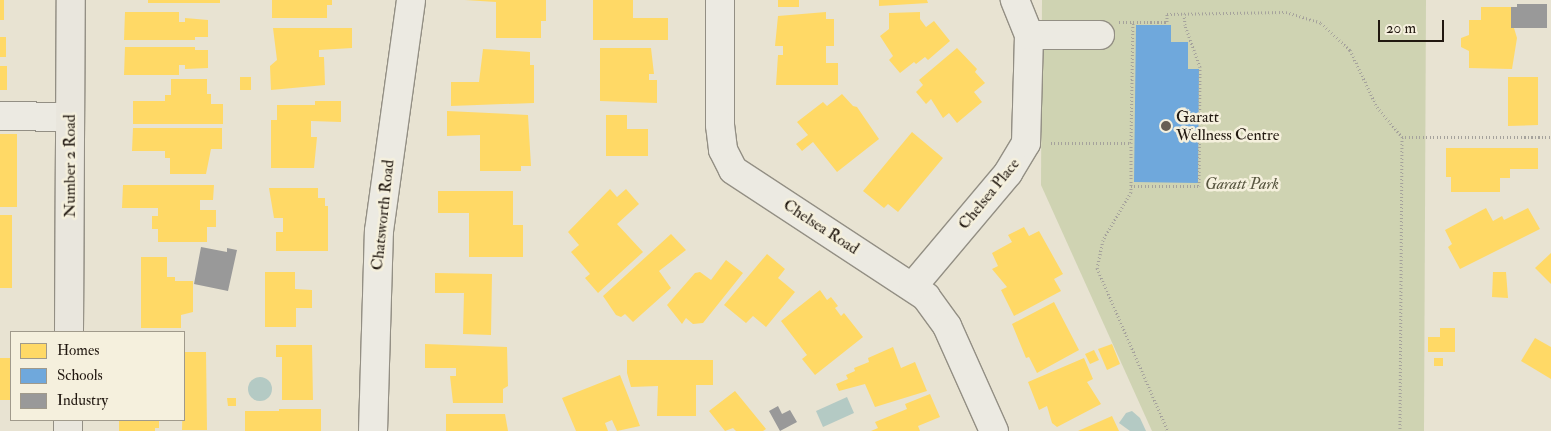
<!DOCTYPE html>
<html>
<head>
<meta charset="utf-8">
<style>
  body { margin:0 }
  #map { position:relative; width:1551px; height:431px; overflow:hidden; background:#e8e3d2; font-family:"IM FELL Double Pica",serif }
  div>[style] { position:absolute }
  .green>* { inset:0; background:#cfd3b2 }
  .water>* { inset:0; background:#b4cac4 }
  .round { border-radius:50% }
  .homes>* { inset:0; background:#ffd966 }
  .schools>* { inset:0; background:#6fa8dc }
  .industry>* { inset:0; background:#999 }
  .path>* { height:3px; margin-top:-1.5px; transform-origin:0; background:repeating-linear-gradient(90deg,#a5a29c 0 1px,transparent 0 3.5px) }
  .roads { filter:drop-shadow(1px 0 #938f84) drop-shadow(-1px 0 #938f84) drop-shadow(0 1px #938f84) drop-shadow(0 -1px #938f84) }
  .minor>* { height:28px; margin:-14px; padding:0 14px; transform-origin:14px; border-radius:14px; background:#eceae2 }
  .major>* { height:28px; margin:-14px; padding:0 14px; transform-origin:14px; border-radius:14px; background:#e9e6dd }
  .dots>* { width:14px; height:14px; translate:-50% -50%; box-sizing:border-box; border:2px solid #f5f0dd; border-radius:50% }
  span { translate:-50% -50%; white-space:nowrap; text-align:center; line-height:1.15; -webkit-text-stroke:5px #f5f0dd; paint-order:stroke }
  .poi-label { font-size:16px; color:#211810 }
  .left { translate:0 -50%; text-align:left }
  .street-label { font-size:16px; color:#211810 }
  .park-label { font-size:16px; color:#57553f; font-style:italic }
  .legend { position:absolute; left:10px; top:331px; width:175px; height:90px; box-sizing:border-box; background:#f5f0dd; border:1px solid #a09a8b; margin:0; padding:6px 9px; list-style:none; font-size:15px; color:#211810 }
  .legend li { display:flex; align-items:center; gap:10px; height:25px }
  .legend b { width:25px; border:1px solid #a09a8b }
  .scale { position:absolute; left:1378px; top:20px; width:66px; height:22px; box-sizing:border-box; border:2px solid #211810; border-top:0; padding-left:6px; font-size:15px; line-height:18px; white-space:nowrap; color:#211810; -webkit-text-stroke:4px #f5f0dd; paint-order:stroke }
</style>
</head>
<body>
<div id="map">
  <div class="green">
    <i style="clip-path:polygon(1042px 0,1426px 0,1424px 431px,1152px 431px,1041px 185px)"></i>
  </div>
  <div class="water">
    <i class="round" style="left:248px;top:377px;width:24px;height:24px"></i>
    <i style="clip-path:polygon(847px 397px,854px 413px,823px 427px,816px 411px)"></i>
    <i style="clip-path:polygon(1132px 411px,1140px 418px,1146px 431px,1130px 431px,1119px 423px,1126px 413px)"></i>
  </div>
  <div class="homes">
    <i style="clip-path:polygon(0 0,4px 0,4px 20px,0 20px)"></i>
    <i style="clip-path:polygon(148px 0,220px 0,220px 3px,148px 3px)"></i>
    <i style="clip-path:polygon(272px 0,332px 0,332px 5px,327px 5px,327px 18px,272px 18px)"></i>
    <i style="clip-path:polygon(465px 0,546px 0,546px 21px,541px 21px,541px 38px,496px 38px,496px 2px)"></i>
    <i style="clip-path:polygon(593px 0,633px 0,633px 18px,668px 18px,668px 40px,593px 40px)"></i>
    <i style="clip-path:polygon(778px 0,799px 0,799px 7px,778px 7px)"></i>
    <i style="clip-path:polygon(879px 0,927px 0,928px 3px,879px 6px)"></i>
    <i style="clip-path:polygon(1481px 7px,1511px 7px,1511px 28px,1514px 28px,1517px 38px,1512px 69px,1469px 68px,1469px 51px,1461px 47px,1461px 38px,1469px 35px,1469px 20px,1481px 20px)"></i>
    <i style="clip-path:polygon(125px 12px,179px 12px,179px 22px,185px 22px,185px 18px,208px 20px,208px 37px,195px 37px,195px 40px,124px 40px)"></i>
    <i style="clip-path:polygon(826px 12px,826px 19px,834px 19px,834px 46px,826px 46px,826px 63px,838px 63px,838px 85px,776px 85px,778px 55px,783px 55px,783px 46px,775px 46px,778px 16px)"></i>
    <i style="clip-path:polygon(920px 12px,920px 19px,926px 27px,934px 21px,950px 41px,928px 60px,925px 57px,916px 64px,914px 62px,900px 73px,889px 60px,893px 56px,880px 36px,889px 29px,889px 13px)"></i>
    <i style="clip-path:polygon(273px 28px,352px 28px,352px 48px,319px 50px,319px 57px,324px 57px,325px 85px,271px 90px,270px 66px,277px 60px)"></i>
    <i style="clip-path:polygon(0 37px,6px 37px,6px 57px,0 57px)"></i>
    <i style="clip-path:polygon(125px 47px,195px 47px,195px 50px,208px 50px,208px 68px,185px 69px,185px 65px,179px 65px,179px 75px,124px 75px)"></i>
    <i style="clip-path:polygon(600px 48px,651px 48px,654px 74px,649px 74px,649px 80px,657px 80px,657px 103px,600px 101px)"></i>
    <i style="clip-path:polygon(957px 48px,977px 69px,975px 72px,985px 83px,974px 92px,982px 102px,957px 123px,949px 113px,943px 118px,931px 99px,926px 104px,916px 92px,923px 85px,919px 80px)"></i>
    <i style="clip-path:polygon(483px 49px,530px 52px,530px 65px,534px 65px,534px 103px,451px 106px,451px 82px,479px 82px)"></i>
    <i style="clip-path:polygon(0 66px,7px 66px,7px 90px,0 90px)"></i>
    <i style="clip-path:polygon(240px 77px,251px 77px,251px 90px,240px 90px)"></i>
    <i style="clip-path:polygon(1508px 77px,1538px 77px,1538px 125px,1508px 126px)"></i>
    <i style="clip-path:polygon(171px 79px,207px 79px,207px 94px,211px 94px,211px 104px,223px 104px,223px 124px,133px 124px,133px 101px,165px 101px,165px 95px,171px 95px)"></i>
    <i style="clip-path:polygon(842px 94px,853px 106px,857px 107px,879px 139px,837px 172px,813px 142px,802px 151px,796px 144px,808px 135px,797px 122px,823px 102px,827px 106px)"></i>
    <i style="clip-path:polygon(315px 101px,341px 101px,341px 122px,311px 121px,311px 137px,317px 137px,314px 168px,271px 168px,271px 120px,277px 120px,277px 105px,315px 105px)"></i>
    <i style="clip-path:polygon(447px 111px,528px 115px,531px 166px,521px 166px,521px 171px,480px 171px,480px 135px,447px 136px)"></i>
    <i style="clip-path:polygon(606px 115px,627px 115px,627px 129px,648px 129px,648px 156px,606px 156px)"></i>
    <i style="clip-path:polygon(133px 128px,222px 128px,222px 149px,211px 149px,206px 174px,170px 174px,170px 158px,165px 158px,165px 151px,132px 151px)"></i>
    <i style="clip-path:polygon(912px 132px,943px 158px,898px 212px,888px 204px,884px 208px,863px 191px)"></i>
    <i style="clip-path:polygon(0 134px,17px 134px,17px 207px,0 207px)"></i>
    <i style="clip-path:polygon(1446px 148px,1538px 148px,1538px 169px,1510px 169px,1510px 178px,1500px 178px,1500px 192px,1451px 192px,1451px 177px,1446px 177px)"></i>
    <i style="clip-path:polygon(123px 185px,214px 185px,213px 200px,200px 200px,200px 210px,216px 210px,216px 227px,207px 227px,207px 242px,158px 242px,158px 229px,152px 229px,152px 216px,158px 216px,158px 208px,122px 208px)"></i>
    <i style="clip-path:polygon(269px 188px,318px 188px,318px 198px,325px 198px,325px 206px,328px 206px,328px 251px,276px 251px,276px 232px,283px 232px,283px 218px,274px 218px)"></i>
    <i style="clip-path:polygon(610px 189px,617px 197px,626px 189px,639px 204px,617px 224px,643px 252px,598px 293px,585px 278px,590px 274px,571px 252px,579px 245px,568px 232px)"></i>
    <i style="clip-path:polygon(438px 191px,513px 191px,513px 225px,523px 225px,523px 257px,469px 257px,469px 213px,438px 213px)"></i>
    <i style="clip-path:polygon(1486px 208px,1493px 221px,1502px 216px,1504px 220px,1528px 208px,1540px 229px,1460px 269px,1448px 247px,1452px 244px,1445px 230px)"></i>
    <i style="clip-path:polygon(0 215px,12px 215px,12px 288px,0 288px)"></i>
    <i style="clip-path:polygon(1024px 227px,1029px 236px,1039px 231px,1063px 274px,1054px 279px,1061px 291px,1014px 316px,1001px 290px,1007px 287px,992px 269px,998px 266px,992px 253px,1012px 242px,1008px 235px)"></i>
    <i style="clip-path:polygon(671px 234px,686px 250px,659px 271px,671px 288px,633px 322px,625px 314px,621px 317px,616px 315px,603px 296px)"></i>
    <i style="clip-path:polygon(1551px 253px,1551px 284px,1535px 268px)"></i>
    <i style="clip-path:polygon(767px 254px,785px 269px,778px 278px,795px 292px,766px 327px,753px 316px,746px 323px,724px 305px)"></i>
    <i style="clip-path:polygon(141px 257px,167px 257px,167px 277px,175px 277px,175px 281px,193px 281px,193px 312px,181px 315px,181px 328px,141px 328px)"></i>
    <i style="clip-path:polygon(726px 260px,743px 273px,703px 323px,693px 324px,686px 318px,682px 324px,667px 305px,695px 273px,700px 272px,711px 280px)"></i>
    <i style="clip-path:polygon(265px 272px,295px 272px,295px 289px,312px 290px,312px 308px,296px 308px,296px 327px,265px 327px)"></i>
    <i style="clip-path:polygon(1493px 272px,1506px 272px,1508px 298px,1492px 297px)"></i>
    <i style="clip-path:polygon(435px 273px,492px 274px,491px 335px,463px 334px,464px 293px,435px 293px)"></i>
    <i style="clip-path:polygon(820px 290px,827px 300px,831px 297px,838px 306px,835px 308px,841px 316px,844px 313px,863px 337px,815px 375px,802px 359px,807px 355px,781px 321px)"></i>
    <i style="clip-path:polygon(1054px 302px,1079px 350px,1037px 373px,1029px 357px,1026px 358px,1012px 324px)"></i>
    <i style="clip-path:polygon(1440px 328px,1455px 328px,1455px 352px,1428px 352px,1428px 337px,1440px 337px)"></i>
    <i style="clip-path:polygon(1535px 338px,1551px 347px,1551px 379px,1521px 361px)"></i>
    <i style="clip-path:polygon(425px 344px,507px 347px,508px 386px,503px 389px,503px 403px,453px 403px,450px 376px,456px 376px,456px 368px,425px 368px)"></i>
    <i style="clip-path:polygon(1112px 344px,1120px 364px,1107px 370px,1098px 349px)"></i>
    <i style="clip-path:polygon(276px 345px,312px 345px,313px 400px,282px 400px,282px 357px,276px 357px)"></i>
    <i style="clip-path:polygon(893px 347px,901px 368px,915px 362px,927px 391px,875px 407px,865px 384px,839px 391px,836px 384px,848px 379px,846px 375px,855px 371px,854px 368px,869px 362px,868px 358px)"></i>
    <i style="clip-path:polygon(1094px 350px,1099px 360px,1090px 364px,1085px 354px)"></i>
    <i style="clip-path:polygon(184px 352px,206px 352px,207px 430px,182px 430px)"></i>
    <i style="clip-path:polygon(0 358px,11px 358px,11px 400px,0 400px)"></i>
    <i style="clip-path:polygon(1084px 358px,1093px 379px,1087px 382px,1101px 404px,1057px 427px,1052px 423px,1047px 406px,1039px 410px,1028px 382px)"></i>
    <i style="clip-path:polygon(1434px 358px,1443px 358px,1443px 366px,1434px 366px)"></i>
    <i style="clip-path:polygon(627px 360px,713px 360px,713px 385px,696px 385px,696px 416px,657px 416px,658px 386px,631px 387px,627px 373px)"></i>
    <i style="clip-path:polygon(620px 375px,640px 426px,617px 431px,612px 420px,605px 423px,608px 431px,576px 431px,562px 398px)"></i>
    <i style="clip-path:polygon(735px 391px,766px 429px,763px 431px,736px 431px,733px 428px,725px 431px,709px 411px)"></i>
    <i style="clip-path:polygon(930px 394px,940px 417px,918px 426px,920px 431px,871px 431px,878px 428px,875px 422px,907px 409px,905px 404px)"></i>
    <i style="clip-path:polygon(227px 398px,236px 398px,236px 406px,228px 406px)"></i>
    <i style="clip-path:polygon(279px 409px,321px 409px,321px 431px,245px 431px,245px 411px,279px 411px)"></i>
    <i style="clip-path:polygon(446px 414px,505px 414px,508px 431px,446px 431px)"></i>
    <i style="clip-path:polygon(1112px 416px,1119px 431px,1078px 431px)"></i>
    <i style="clip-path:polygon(119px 420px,159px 420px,159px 428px,155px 428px,155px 431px,119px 431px)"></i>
  </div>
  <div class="schools">
    <i style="clip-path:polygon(1136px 25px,1171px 25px,1171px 42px,1188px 42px,1188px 69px,1199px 69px,1198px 183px,1134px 182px)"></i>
  </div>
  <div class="industry">
    <i style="clip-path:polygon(1517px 4px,1547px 4px,1547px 28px,1511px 28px,1511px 7px,1517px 7px)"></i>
    <i style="clip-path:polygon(201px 247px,227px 252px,227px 248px,237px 250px,228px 291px,194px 284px)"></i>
    <i style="clip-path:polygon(778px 406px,782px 414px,790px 410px,797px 422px,780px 431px,769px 411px)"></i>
  </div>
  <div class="path">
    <i style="left:1119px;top:22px;width:48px"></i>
    <i style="left:1167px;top:22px;width:8px;rotate:-90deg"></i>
    <i style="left:1167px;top:14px;width:119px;rotate:-1deg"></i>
    <i style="left:1286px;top:12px;width:37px;rotate:17deg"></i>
    <i style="left:1321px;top:23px;width:40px;rotate:43deg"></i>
    <i style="left:1350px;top:50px;width:63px;rotate:64.7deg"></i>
    <i style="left:1377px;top:107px;width:39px;rotate:50deg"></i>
    <i style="left:1402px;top:137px;width:294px;rotate:90.4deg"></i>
    <i style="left:1402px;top:137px;width:149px"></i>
    <i style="left:1051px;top:143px;width:80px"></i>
    <i style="left:1131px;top:143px;width:49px;rotate:90deg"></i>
    <i style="left:1131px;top:192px;width:56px;rotate:120.3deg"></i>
    <i style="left:1103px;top:240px;width:29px;rotate:102deg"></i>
    <i style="left:1097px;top:268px;width:178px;rotate:66.5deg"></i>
    <i style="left:1131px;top:143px;width:121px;rotate:-89.1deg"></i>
    <i style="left:1131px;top:186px;width:68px"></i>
    <i style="left:1199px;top:186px;width:119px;rotate:-89.5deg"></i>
    <i style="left:1200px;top:67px;width:45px;rotate:-109.7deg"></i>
    <i style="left:1185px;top:25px;width:11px;rotate:-95deg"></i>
  </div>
  <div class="roads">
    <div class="minor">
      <i style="left:720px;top:0;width:125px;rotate:90deg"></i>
      <i style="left:720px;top:125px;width:25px;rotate:83deg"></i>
      <i style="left:723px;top:150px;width:22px;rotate:63deg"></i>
      <i style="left:733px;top:170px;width:231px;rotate:33.3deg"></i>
      <i style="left:926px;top:297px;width:36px;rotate:54deg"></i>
      <i style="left:947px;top:326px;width:115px;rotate:65.9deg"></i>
      <i style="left:1029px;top:35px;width:71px"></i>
      <i style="left:0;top:116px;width:70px;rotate:0.8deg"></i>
      <i style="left:913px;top:286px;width:148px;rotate:-49.9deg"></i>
      <i style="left:1008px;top:173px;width:35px;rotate:-59deg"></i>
      <i style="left:1026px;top:143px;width:108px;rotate:-88.4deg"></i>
      <i style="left:1029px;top:35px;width:38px;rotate:-112deg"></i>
      <i style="left:373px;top:431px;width:200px;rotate:-88.3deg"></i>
      <i style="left:379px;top:231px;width:233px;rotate:-82.1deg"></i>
    </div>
    <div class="major">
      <i style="left:69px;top:332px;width:332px;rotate:-89.7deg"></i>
      <i style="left:68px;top:431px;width:11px;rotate:-90deg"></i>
    </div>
  </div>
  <div class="dots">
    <i style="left:1166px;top:126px;background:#675f54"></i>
  </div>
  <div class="poi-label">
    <span class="left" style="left:1176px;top:126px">Garatt<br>Wellness Centre</span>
  </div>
  <div class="street-label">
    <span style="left:70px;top:166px;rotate:-90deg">Number 2 Road</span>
    <span style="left:989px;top:194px;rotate:-51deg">Chelsea Place</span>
    <span style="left:383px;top:215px;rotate:-84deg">Chatsworth Road</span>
    <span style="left:821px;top:227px;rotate:33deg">Chelsea Road</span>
  </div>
  <div class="park-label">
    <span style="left:1242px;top:184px">Garatt Park</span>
  </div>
  <ul class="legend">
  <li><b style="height:14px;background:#ffd966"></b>Homes</li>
  <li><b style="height:14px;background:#6fa8dc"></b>Schools</li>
  <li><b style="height:14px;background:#999"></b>Industry</li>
  </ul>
  <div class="scale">20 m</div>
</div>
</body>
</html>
